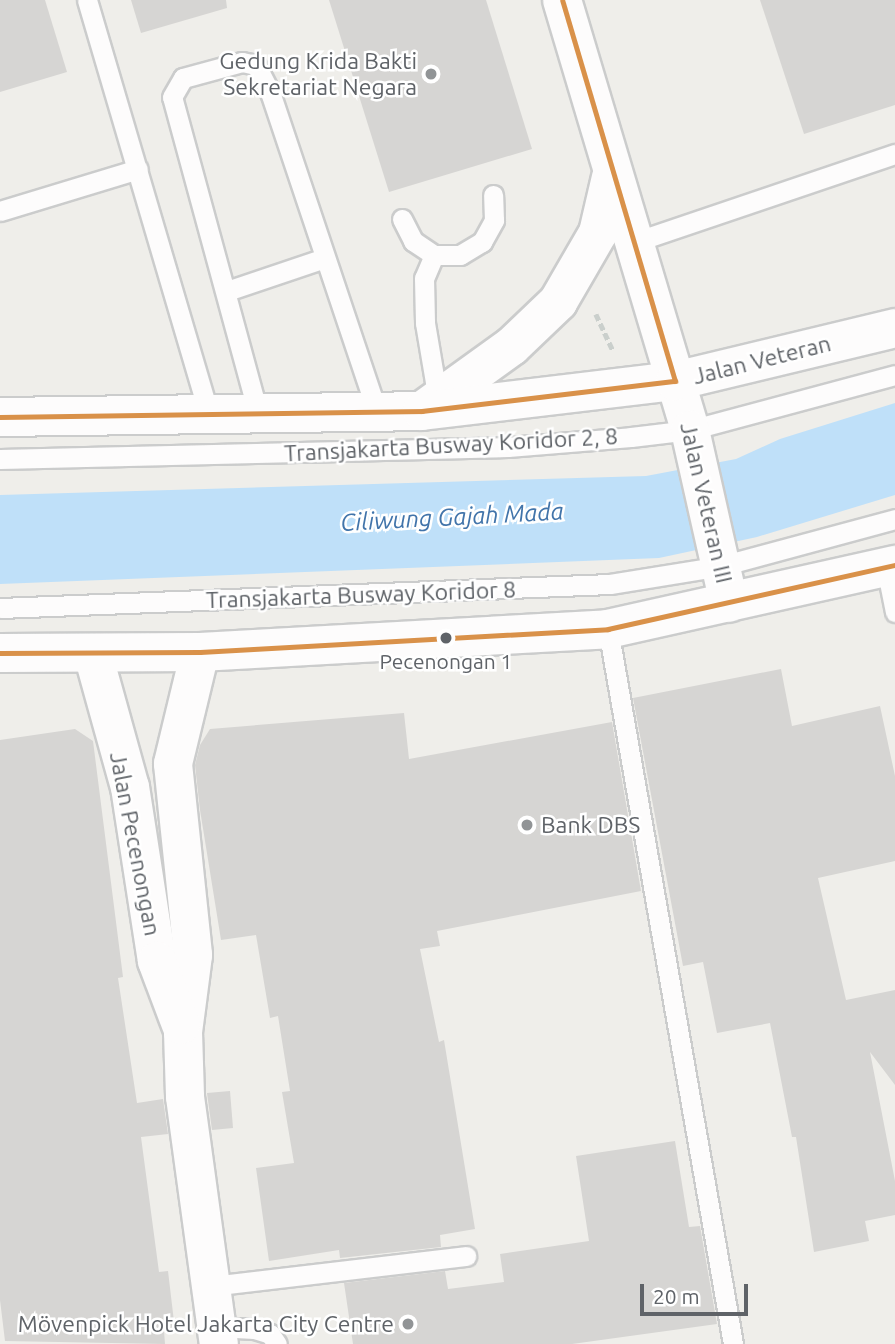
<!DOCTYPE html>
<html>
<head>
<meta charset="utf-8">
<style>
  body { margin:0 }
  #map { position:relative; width:895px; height:1344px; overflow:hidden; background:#efeeea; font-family:Ubuntu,sans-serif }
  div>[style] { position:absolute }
  .water>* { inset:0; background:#bfe0f9 }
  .building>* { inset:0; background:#d6d5d3 }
  .path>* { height:4.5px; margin-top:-2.25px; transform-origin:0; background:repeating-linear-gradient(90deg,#cacfcc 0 7px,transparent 0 10.5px) }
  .roads { filter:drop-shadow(2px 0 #cbcccc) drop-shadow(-2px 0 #cbcccc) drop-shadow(0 2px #cbcccc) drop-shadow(0 -2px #cbcccc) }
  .lane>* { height:19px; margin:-9.5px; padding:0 9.5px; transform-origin:9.5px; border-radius:9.5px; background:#fdfcfc }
  .secondary>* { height:38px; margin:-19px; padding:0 19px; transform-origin:19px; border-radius:19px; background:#fdfcfc }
  .bus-1>* { height:5px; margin:-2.5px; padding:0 2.5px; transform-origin:2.5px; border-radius:2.5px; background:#d99149 }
  .dots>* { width:19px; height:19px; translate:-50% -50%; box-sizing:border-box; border:4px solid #fff; border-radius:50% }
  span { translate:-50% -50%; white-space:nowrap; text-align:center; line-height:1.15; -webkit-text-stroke:5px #fff; paint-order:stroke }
  .bus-label { font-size:21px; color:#5f6368 }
  .poi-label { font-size:23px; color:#5f6368 }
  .right { translate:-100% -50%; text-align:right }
  .left { translate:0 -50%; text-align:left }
  .street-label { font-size:23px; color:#5f6368 }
  .water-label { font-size:24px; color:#4174aa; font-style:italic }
  .scale { position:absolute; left:640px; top:1284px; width:108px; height:32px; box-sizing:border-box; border:4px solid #5f6368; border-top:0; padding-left:9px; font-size:21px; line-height:24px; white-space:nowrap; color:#5f6368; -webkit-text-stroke:5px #fff; paint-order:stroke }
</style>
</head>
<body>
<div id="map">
  <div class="water">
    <i style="clip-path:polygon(895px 403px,895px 495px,757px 537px,659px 558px,0 584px,0 495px,646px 476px,736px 459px,780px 439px)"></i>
  </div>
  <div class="building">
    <i style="clip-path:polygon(0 0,45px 0,67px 72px,0 92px)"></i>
    <i style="clip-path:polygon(131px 0,226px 0,227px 8px,141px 33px)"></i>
    <i style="clip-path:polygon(329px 0,486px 0,532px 149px,389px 192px)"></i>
    <i style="clip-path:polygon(760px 0,895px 0,895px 105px,804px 134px)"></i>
    <i style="clip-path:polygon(781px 669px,792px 726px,880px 706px,895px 776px,895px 861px,818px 878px,846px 1000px,895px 990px,895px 1085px,870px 1052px,895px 1181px,895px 1215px,865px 1221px,869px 1241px,814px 1252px,796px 1137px,792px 1137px,770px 1023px,717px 1033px,703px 962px,683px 966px,633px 698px)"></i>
    <i style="clip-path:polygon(404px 713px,409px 759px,612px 722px,641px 891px,437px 931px,440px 946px,420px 949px,439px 1042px,444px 1040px,475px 1229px,440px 1235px,441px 1247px,340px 1258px,339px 1250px,269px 1261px,256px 1168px,294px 1163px,282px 1092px,290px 1091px,278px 1016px,270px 1018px,256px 935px,221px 940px,200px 810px,195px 765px,200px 745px,210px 729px)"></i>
    <i style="clip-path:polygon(75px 729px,93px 741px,123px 977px,118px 978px,137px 1103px,163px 1099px,168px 1134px,141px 1137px,159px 1272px,168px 1271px,175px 1330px,164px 1331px,165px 1344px,5px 1341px,0 1300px,0 740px)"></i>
    <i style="clip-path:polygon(230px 1091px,233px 1128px,212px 1130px,207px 1093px)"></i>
    <i style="clip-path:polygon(675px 1141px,689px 1227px,700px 1226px,717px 1324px,572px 1344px,353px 1344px,344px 1283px,445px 1271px,448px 1289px,504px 1282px,500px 1254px,589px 1241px,576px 1156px)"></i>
  </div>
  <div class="path">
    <i style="left:596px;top:314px;width:40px;rotate:65deg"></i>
  </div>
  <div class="roads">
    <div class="lane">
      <i style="left:87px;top:0;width:432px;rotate:73.6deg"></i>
      <i style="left:0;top:211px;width:144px;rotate:-16.9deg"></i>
      <i style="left:402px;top:219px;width:25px;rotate:63deg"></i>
      <i style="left:413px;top:241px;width:25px;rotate:34deg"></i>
      <i style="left:434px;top:255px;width:26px"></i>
      <i style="left:460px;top:255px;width:26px;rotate:-31deg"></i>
      <i style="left:482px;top:242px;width:25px;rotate:-61deg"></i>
      <i style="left:494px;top:220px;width:25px;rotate:-92deg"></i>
      <i style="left:632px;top:243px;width:278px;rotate:-18.7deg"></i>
      <i style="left:434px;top:255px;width:25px;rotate:113deg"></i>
      <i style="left:424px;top:278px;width:45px;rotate:88.7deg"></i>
      <i style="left:425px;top:323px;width:78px;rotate:80.4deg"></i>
      <i style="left:227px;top:291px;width:103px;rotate:-18.6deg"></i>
      <i style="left:258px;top:413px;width:327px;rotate:-105.2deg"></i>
      <i style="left:172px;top:97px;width:22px;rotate:-60deg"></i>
      <i style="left:183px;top:78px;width:61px;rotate:-15.2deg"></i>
      <i style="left:242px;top:62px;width:14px;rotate:12deg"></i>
      <i style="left:256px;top:65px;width:34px;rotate:63deg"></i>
      <i style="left:271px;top:95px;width:334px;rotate:71.5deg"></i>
      <i style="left:0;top:459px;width:508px;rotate:-1.35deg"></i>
      <i style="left:508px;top:447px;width:123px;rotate:-4.6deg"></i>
      <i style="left:631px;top:437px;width:59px;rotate:-6.8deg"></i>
      <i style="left:690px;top:430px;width:212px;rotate:-15deg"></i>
      <i style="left:886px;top:567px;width:46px;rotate:78.7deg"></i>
      <i style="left:0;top:608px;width:610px;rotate:-2.25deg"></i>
      <i style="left:610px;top:584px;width:112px;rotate:-9.2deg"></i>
      <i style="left:721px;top:566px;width:180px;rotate:-15.1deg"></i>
      <i style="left:608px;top:629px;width:726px;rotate:80.08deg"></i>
      <i style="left:211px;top:1286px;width:257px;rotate:-6.7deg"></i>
      <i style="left:217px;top:1327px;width:37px;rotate:3deg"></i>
      <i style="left:254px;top:1329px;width:17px;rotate:17deg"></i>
      <i style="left:270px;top:1334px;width:12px;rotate:55deg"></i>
    </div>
    <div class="secondary">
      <i style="left:562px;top:0;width:449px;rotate:73.4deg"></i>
      <i style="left:690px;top:430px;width:177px;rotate:77.3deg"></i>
      <i style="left:426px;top:408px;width:106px;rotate:-35.8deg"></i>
      <i style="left:512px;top:346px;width:64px;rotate:-43.7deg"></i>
      <i style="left:558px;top:302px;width:80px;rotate:-59.9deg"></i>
      <i style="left:598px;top:233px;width:57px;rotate:-76.9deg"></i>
      <i style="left:0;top:417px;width:422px;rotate:-0.8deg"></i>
      <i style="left:422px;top:411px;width:255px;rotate:-6.8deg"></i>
      <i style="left:675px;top:381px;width:226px;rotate:-13.5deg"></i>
      <i style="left:200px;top:652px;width:115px;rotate:103.6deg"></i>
      <i style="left:173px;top:764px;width:192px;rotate:84deg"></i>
      <i style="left:193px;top:955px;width:78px;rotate:97.4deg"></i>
      <i style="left:183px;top:1032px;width:65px;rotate:88.2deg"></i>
      <i style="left:185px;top:1097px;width:249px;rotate:82.2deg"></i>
      <i style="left:0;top:653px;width:200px;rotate:-0.3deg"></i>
      <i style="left:200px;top:652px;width:409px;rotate:-3.2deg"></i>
      <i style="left:608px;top:629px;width:294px;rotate:-12.6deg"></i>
      <i style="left:93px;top:654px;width:138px;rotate:74.5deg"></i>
      <i style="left:130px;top:787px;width:176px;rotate:81.2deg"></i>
      <i style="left:157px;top:961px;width:68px;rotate:69.4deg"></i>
    </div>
  </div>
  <div class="bus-1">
    <i style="left:0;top:417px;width:422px;rotate:-0.8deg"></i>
    <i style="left:422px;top:411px;width:255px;rotate:-6.8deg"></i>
    <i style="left:675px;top:381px;width:397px;rotate:-106.5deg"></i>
    <i style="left:0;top:653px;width:200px;rotate:-0.3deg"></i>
    <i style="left:200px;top:652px;width:409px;rotate:-3.2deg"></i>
    <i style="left:608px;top:629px;width:294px;rotate:-12.6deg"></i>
  </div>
  <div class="dots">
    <i style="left:431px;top:74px;background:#919496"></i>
    <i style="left:446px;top:638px;background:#5f6368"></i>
    <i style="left:527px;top:825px;background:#919496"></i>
    <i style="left:408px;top:1324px;background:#919496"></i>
  </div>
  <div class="bus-label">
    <span style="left:446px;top:661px">Pecenongan 1</span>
  </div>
  <div class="poi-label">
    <span class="right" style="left:417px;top:74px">Gedung Krida Bakti<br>Sekretariat Negara</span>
    <span class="left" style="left:541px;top:825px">Bank DBS</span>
    <span class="right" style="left:394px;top:1324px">Mövenpick Hotel Jakarta City Centre</span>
  </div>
  <div class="street-label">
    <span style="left:762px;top:360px;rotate:-14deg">Jalan Veteran</span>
    <span style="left:451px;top:445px;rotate:-3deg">Transjakarta Busway Koridor 2, 8</span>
    <span style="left:706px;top:503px;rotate:77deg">Jalan Veteran III</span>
    <span style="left:361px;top:595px;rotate:-2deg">Transjakarta Busway Koridor 8</span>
    <span style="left:135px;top:844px;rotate:79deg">Jalan Pecenongan</span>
  </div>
  <div class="water-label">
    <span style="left:452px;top:517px;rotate:-3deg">Ciliwung Gajah Mada</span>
  </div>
  <div class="scale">20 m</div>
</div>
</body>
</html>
